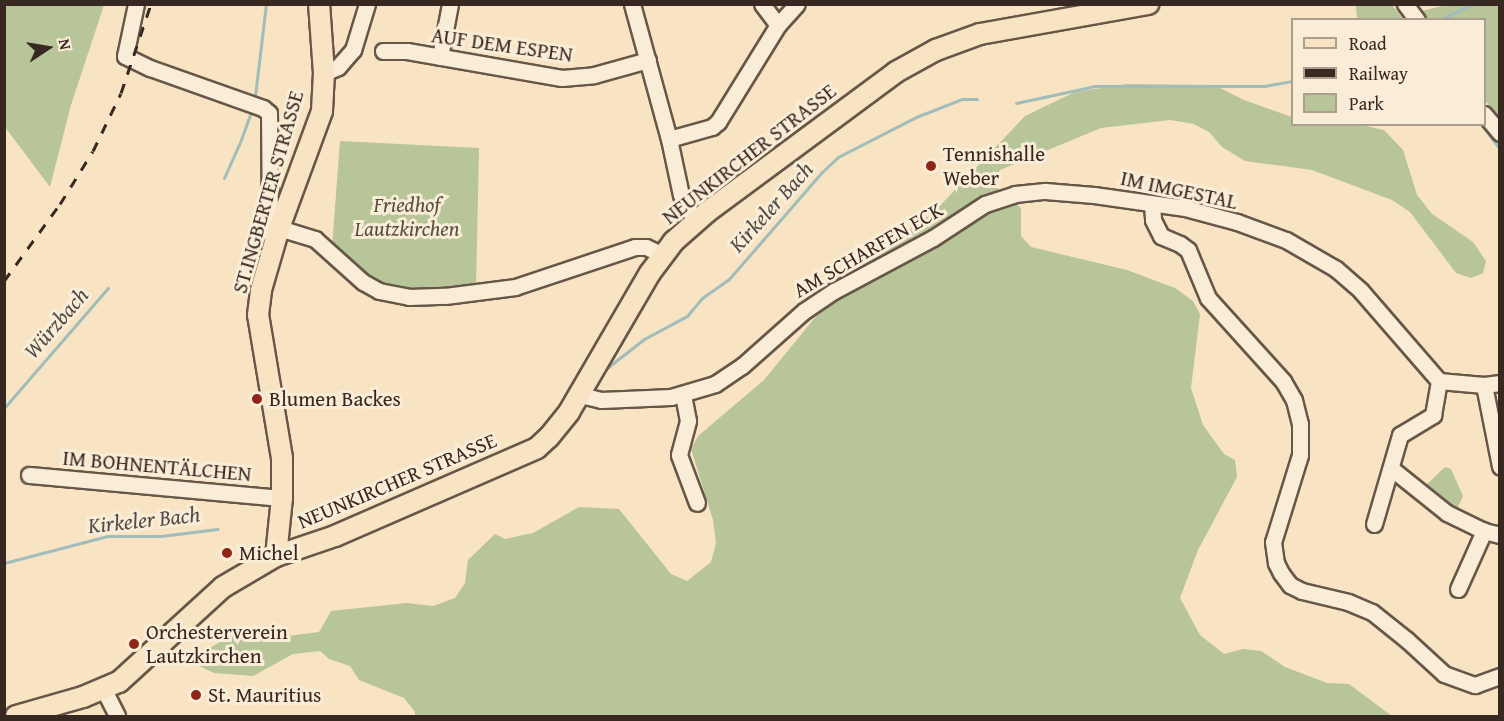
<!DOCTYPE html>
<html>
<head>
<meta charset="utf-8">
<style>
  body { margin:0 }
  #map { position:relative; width:1504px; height:721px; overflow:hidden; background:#f8e4c2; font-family:"Gentium Book Plus",serif }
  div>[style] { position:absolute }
  .green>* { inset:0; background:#b7c598 }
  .stream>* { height:3px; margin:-1.5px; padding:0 1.5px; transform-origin:1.5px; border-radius:1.5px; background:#a0bdbb }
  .roads { filter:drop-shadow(2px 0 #675749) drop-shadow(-2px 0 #675749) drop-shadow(0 2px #675749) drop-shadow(0 -2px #675749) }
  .minor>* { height:15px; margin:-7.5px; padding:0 7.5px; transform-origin:7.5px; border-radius:7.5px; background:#faedd7 }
  .major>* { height:20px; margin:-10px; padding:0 10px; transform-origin:10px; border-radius:10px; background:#f8e4c2 }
  .rail>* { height:3px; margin-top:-1.5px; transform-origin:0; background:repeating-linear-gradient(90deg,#372821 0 10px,transparent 0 20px) }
  .dots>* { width:16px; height:16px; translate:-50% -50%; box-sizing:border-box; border:3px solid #faedd7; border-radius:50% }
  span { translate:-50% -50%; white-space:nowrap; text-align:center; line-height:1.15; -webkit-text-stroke:6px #faedd7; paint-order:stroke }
  .street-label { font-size:21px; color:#372821 }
  .poi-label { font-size:21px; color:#372821 }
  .left { translate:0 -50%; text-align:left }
  .park-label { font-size:21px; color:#574f3f; font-style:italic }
  .water-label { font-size:22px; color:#514d48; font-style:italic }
  .frame { position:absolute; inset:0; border:6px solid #372821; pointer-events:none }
  .legend { position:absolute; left:1291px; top:18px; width:195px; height:108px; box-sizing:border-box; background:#faedd7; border:2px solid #ac9e8e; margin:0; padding:8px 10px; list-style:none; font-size:18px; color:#372821 }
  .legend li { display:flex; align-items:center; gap:12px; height:30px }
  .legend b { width:30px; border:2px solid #ac9e8e }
  .north { position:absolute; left:18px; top:18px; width:60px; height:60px; -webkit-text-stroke:4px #faedd7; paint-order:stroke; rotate:78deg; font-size:16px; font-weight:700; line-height:24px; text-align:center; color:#372821 }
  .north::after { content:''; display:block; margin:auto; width:21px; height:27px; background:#372821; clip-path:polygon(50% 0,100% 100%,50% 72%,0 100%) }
</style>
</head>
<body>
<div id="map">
  <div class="green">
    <i style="clip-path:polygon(5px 4px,104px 5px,71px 105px,50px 187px,5px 127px)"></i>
    <i style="clip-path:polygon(1356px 5px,1392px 5px,1403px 19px,1357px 19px)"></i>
    <i style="clip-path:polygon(1446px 5px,1499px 5px,1499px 119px,1485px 100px,1484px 20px,1424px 19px,1418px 12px)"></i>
    <i style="clip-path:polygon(1127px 84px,1214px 85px,1244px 100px,1292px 117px,1292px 124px,1361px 125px,1384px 130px,1403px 150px,1417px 195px,1432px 214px,1473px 242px,1486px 261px,1483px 273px,1471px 278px,1456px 273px,1410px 212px,1392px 200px,1312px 170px,1245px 161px,1222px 147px,1209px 132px,1194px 124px,1170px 120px,1101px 128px,1000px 170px,996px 181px,999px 190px,1021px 208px,1021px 236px,1031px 247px,1127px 270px,1175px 288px,1193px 301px,1200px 314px,1191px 388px,1203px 425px,1224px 454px,1235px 460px,1237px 477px,1198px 550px,1180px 598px,1200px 635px,1224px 654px,1243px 649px,1261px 651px,1285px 667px,1327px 683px,1349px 684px,1392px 716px,415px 716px,415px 712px,404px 698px,359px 680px,350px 666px,329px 659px,320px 651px,293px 654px,253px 676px,214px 673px,197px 665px,197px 655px,238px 632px,252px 630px,288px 636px,319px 632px,331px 611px,407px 603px,433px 606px,455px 598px,465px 583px,468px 560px,495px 534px,505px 539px,533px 533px,579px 507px,619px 509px,671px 574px,687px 581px,711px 562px,716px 543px,713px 520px,691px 449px,698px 436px,764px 380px,826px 304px,829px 282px,865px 247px,900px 236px,933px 213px,1025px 116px,1075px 92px)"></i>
    <i style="clip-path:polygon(340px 141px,479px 148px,476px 288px,412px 291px,374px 283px,332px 248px)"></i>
    <i style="clip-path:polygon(1445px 467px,1451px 469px,1463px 496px,1455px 513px,1424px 487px)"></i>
  </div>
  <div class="stream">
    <i style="left:1440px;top:20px;width:36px;rotate:-27deg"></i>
    <i style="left:255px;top:96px;width:93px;rotate:-83.2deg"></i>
    <i style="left:1016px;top:103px;width:81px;rotate:-12.1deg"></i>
    <i style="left:1095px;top:86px;width:169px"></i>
    <i style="left:1264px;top:86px;width:28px;rotate:-10deg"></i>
    <i style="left:1481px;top:124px;width:31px;rotate:53deg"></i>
    <i style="left:224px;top:178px;width:36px;rotate:-66deg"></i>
    <i style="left:239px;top:145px;width:37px;rotate:-70deg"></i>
    <i style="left:607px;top:368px;width:47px;rotate:-38.1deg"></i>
    <i style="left:644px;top:339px;width:49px;rotate:-28.1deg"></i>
    <i style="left:687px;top:316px;width:23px;rotate:-50deg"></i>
    <i style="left:702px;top:298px;width:33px;rotate:-35deg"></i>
    <i style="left:729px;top:279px;width:142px;rotate:-49deg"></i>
    <i style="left:822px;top:172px;width:22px;rotate:-43deg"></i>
    <i style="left:838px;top:157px;width:88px;rotate:-27.1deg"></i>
    <i style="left:916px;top:117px;width:49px;rotate:-21.4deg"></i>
    <i style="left:962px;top:99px;width:15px"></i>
    <i style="left:4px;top:408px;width:159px;rotate:-49.1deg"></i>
    <i style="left:4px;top:563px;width:107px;rotate:-14.6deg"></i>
    <i style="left:108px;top:536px;width:53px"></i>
    <i style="left:161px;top:536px;width:57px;rotate:-7deg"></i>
  </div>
  <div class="roads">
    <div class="minor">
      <i style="left:136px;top:4px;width:53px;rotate:101.9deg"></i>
      <i style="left:125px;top:56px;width:28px;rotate:26deg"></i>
      <i style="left:150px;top:68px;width:120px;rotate:19.5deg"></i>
      <i style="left:263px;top:108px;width:8px;rotate:40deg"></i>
      <i style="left:269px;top:113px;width:115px;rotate:89.5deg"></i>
      <i style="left:270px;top:228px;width:12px;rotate:76deg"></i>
      <i style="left:632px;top:4px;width:140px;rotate:74.7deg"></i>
      <i style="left:669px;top:139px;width:57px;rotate:77.9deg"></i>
      <i style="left:681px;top:195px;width:30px;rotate:62deg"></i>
      <i style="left:762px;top:4px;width:26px;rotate:53deg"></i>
      <i style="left:1405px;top:4px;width:20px;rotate:53deg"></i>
      <i style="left:383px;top:51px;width:24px"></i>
      <i style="left:407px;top:51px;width:157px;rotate:9.9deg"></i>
      <i style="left:562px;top:78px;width:32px;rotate:-5deg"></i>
      <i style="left:594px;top:75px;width:56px;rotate:-15.5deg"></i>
      <i style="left:440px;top:57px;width:54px;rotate:-79.3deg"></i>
      <i style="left:324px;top:73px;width:15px;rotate:-23deg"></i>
      <i style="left:338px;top:67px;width:23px;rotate:-49deg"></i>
      <i style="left:353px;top:50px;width:48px;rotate:-73.1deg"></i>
      <i style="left:1484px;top:114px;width:25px;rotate:50deg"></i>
      <i style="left:669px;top:139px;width:45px;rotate:-15.6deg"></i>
      <i style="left:712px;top:127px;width:8px;rotate:-40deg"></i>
      <i style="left:718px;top:122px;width:114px;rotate:-58.3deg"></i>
      <i style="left:778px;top:25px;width:28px;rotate:-48deg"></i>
      <i style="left:1152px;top:204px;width:16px;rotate:86deg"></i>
      <i style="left:1153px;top:220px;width:18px;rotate:63deg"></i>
      <i style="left:1161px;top:236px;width:21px;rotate:23deg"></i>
      <i style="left:1180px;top:244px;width:10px;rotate:37deg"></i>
      <i style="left:1188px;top:250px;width:52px;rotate:67.4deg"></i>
      <i style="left:1208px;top:298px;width:112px;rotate:47.9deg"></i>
      <i style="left:1283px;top:381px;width:22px;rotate:60deg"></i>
      <i style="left:1294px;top:400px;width:25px;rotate:76deg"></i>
      <i style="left:1300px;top:424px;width:31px;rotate:90deg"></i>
      <i style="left:1300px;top:455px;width:91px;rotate:107.2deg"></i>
      <i style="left:1273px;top:542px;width:21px;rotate:82deg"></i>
      <i style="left:1276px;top:563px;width:11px;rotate:63deg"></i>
      <i style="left:1281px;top:573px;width:15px;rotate:53deg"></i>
      <i style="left:1290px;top:585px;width:13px;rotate:27deg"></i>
      <i style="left:1302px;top:591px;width:47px;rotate:13.4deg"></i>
      <i style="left:1348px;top:602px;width:26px;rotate:23deg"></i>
      <i style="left:1372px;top:612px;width:45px;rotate:38.7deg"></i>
      <i style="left:1407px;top:640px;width:50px;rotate:42.6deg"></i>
      <i style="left:1444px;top:674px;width:33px;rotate:20deg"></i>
      <i style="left:1475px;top:685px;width:27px;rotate:-20deg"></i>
      <i style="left:279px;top:228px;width:38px;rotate:17deg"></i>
      <i style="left:315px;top:239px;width:64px;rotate:41.9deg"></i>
      <i style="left:363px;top:282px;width:18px;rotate:29deg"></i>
      <i style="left:379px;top:291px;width:31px;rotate:11deg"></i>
      <i style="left:409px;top:297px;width:36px;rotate:-2deg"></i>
      <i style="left:445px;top:296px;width:71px;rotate:-7.3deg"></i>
      <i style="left:515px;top:287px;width:126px;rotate:-18.4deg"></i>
      <i style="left:635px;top:247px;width:11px"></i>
      <i style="left:646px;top:247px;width:19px;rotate:25deg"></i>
      <i style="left:1484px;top:385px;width:83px;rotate:78.8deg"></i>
      <i style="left:580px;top:395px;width:22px;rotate:13deg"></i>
      <i style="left:601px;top:400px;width:70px;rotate:-2.5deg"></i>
      <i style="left:671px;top:397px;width:46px;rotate:-16.5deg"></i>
      <i style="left:715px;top:384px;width:32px;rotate:-34deg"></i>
      <i style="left:742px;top:366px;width:83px;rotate:-41.6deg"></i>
      <i style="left:804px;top:311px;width:36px;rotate:-34deg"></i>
      <i style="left:834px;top:291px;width:112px;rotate:-28.2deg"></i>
      <i style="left:933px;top:238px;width:62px;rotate:-33.2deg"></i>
      <i style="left:985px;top:204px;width:32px;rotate:-18deg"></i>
      <i style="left:1015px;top:194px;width:30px;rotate:-6deg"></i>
      <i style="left:1045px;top:191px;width:49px;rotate:4.7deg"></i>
      <i style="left:1094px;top:195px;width:92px;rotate:8.1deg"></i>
      <i style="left:1185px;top:208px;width:54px;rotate:15.1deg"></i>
      <i style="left:1237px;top:222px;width:52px;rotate:20.2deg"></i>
      <i style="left:1286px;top:240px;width:58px;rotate:30.1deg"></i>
      <i style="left:1336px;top:269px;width:33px;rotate:41deg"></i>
      <i style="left:1361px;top:291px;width:119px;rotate:49.1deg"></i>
      <i style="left:1439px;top:381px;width:45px;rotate:5.1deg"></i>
      <i style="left:1484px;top:385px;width:16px;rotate:-7deg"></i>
      <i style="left:683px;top:395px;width:26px;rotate:79deg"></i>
      <i style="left:688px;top:421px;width:35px;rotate:105deg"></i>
      <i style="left:679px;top:455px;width:51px;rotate:69.4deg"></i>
      <i style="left:1392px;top:469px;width:70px;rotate:38.7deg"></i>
      <i style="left:1447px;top:513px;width:41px;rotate:25.9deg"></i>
      <i style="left:1484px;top:531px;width:16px;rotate:14deg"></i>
      <i style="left:29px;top:475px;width:254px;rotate:5.2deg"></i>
      <i style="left:1374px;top:524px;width:93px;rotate:-73.7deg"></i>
      <i style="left:1400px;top:435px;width:39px;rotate:-31deg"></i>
      <i style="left:1433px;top:415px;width:35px;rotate:-80deg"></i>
      <i style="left:1458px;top:589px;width:64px;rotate:-65.9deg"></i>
      <i style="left:104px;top:690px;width:29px;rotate:63deg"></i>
    </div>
    <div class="major">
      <i style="left:276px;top:556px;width:58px;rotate:-84.1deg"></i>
      <i style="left:282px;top:498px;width:40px;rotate:-90deg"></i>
      <i style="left:282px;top:458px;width:145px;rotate:-99.5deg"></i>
      <i style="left:258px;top:315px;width:25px;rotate:-83deg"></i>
      <i style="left:261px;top:290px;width:65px;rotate:-73.8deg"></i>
      <i style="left:279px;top:228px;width:125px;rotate:-69.8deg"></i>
      <i style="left:322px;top:111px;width:38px;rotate:-87deg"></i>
      <i style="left:324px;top:73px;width:69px;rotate:-94.1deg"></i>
      <i style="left:16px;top:716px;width:70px;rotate:-15.8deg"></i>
      <i style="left:83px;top:697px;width:39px;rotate:-23deg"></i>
      <i style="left:119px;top:682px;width:141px;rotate:-42.4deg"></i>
      <i style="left:223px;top:587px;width:61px;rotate:-30.3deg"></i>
      <i style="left:276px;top:556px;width:62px;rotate:-18.7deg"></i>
      <i style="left:335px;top:536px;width:220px;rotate:-23.5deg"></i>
      <i style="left:537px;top:448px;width:16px;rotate:-43deg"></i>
      <i style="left:549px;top:437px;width:32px;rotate:-51deg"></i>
      <i style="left:569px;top:412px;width:161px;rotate:-59.8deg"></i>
      <i style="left:650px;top:273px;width:39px;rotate:-53deg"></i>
      <i style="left:673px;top:242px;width:45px;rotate:-41.4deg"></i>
      <i style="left:707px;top:212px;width:235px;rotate:-36.5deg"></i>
      <i style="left:896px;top:72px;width:46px;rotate:-28.8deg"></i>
      <i style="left:936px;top:50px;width:47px;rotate:-20deg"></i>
      <i style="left:980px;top:34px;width:171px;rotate:-10.1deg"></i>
    </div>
  </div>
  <div class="rail">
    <i style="left:4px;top:281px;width:95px;rotate:-54deg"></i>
    <i style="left:60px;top:204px;width:62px;rotate:-58.1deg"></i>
    <i style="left:93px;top:151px;width:64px;rotate:-64.2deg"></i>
    <i style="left:121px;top:93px;width:94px;rotate:-71.4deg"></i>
  </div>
  <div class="dots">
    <i style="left:931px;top:166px;background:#8f2418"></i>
    <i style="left:257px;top:399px;background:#8f2418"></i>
    <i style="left:227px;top:553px;background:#8f2418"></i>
    <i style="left:134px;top:644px;background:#8f2418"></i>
    <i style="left:196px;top:695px;background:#8f2418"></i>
  </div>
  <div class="street-label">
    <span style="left:502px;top:45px;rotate:8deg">AUF DEM ESPEN</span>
    <span style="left:749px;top:154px;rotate:-38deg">NEUNKIRCHER STRASSE</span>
    <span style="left:1179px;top:190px;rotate:12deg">IM IMGESTAL</span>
    <span style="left:268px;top:192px;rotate:-74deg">ST.INGBERTER STRASSE</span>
    <span style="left:868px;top:250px;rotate:-30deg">AM SCHARFEN ECK</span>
    <span style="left:157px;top:466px;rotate:5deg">IM BOHNENTÄLCHEN</span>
    <span style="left:397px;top:481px;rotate:-23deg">NEUNKIRCHER STRASSE</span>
  </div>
  <div class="poi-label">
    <span class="left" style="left:943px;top:166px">Tennishalle<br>Weber</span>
    <span class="left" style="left:269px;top:399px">Blumen Backes</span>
    <span class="left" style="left:239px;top:553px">Michel</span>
    <span class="left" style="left:146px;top:644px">Orchesterverein<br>Lautzkirchen</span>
    <span class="left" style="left:208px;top:695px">St. Mauritius</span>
  </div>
  <div class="park-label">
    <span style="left:407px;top:217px">Friedhof<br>Lautzkirchen</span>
  </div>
  <div class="water-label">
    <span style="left:771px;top:207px;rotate:-48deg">Kirkeler Bach</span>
    <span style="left:56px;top:323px;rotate:-49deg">Würzbach</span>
    <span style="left:144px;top:520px;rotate:-6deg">Kirkeler Bach</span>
  </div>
  <div class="frame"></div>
  <ul class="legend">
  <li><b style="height:8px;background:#f8e4c2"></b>Road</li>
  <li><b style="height:8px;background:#372821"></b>Railway</li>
  <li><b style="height:16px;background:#b7c598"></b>Park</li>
  </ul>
  <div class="north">N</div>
</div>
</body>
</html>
